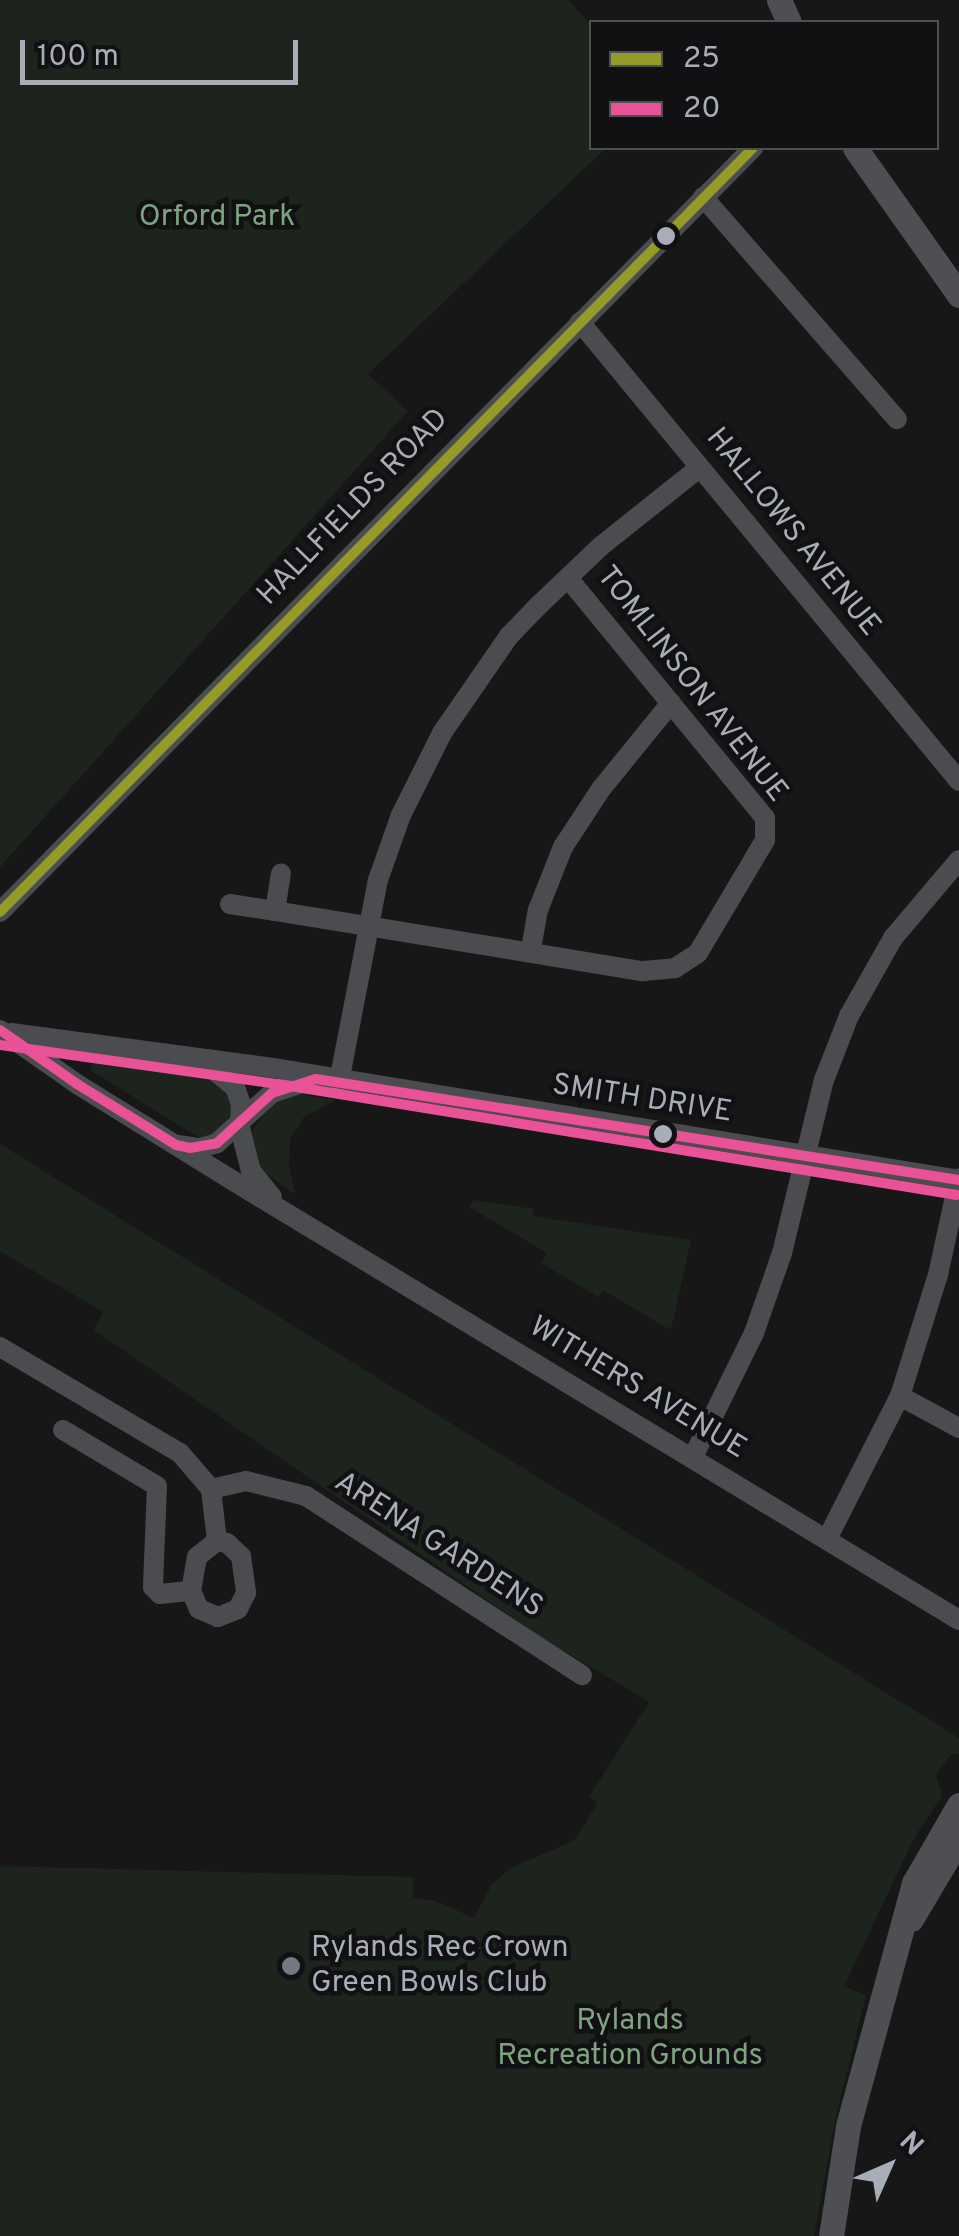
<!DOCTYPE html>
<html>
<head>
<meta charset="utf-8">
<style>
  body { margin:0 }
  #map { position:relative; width:959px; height:2236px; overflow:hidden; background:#171717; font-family:Overpass,sans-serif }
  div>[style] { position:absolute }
  .green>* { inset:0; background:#1d241e }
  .minor>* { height:20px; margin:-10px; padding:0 10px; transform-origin:10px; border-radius:10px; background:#4b4c50 }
  .major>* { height:25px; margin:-12.5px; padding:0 12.5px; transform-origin:12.5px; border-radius:12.5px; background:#4d4f52 }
  .bus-1>* { height:10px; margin:-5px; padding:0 5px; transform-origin:5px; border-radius:5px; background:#969a27 }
  .bus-2>* { height:10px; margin:-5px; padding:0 5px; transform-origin:5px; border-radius:5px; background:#ea5297 }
  .bus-3>* { height:10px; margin:-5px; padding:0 5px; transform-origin:5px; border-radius:5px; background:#ea5297 }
  .dots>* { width:28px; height:28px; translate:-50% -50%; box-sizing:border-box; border:5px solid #111113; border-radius:50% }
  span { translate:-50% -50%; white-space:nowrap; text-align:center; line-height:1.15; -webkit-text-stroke:9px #111113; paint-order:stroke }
  .park-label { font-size:30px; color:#7fa381 }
  .street-label { font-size:30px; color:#a8adb8 }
  .poi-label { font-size:30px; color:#a8adb8 }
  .left { translate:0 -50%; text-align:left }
  .legend { position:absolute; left:589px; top:20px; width:350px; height:130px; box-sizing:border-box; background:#111113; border:2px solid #4d4f55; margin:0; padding:12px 18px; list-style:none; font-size:30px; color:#a8adb8 }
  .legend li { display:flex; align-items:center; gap:20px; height:50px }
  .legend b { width:50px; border:2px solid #4d4f55 }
  .north { position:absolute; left:839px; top:2116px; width:100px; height:100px; -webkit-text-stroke:8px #111113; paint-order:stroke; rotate:45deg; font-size:28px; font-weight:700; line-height:40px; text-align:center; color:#a8adb8 }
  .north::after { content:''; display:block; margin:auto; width:35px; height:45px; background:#a8adb8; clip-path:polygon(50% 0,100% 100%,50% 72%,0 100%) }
  .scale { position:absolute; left:20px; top:40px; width:278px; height:45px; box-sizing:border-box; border:5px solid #a8adb8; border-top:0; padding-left:12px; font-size:30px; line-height:35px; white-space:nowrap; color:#a8adb8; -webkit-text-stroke:8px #111113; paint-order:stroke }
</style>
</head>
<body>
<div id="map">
  <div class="green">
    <i style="clip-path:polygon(0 0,568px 0,591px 25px,592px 148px,606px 148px,368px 374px,408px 411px,0 867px)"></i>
    <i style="clip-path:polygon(96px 1062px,225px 1082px,232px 1096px,232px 1113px,220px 1131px,201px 1139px,92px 1071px,90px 1066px)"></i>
    <i style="clip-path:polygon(307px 1091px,308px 1096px,336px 1100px,304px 1117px,290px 1139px,289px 1167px,295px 1194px,260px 1170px,252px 1131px,271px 1104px)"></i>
    <i style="clip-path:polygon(0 1144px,959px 1738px,959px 1754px,951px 1754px,936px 1775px,942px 1796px,914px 1838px,844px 1986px,866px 1995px,836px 2116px,814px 2236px,0 2236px,0 1866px,413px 1877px,413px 1898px,433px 1900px,474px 1918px,492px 1884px,511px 1868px,575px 1840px,598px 1802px,589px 1797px,649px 1702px,541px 1637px,94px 1330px,103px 1312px,0 1251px)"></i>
    <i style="clip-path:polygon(474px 1200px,534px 1209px,533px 1216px,691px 1240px,671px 1330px,603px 1290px,598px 1297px,541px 1263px,547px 1253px,469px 1207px)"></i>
  </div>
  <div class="minor">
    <i style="left:703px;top:197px;width:295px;rotate:48.9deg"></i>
    <i style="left:580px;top:322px;width:595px;rotate:50.45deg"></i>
    <i style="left:230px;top:904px;width:46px;rotate:8.8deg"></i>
    <i style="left:275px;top:911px;width:38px;rotate:-81deg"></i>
    <i style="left:275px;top:911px;width:373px;rotate:9.3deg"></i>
    <i style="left:643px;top:971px;width:32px;rotate:-5deg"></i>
    <i style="left:675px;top:968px;width:27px;rotate:-33deg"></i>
    <i style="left:698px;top:953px;width:131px;rotate:-59.3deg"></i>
    <i style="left:765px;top:840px;width:22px;rotate:-90deg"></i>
    <i style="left:765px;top:818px;width:310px;rotate:-129.4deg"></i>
    <i style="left:0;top:912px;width:1073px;rotate:-45.42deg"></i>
    <i style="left:531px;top:949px;width:40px;rotate:-80deg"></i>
    <i style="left:538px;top:910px;width:68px;rotate:-68.4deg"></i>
    <i style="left:563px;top:847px;width:69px;rotate:-56.8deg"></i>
    <i style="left:601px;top:789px;width:111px;rotate:-50.9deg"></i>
    <i style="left:0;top:1030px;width:94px;rotate:35deg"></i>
    <i style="left:77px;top:1084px;width:186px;rotate:31.8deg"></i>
    <i style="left:235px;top:1182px;width:846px;rotate:31.17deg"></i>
    <i style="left:11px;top:1033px;width:271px;rotate:7.6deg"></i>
    <i style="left:280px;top:1069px;width:688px;rotate:9.28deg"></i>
    <i style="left:205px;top:1063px;width:38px;rotate:39deg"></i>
    <i style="left:235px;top:1087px;width:18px;rotate:71deg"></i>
    <i style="left:241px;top:1104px;width:19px;rotate:93deg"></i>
    <i style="left:339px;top:1082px;width:206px;rotate:-79.1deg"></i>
    <i style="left:378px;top:880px;width:69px;rotate:-70.5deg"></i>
    <i style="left:401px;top:815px;width:92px;rotate:-63.4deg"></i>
    <i style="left:442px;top:733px;width:118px;rotate:-55.4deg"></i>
    <i style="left:509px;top:636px;width:42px;rotate:-46deg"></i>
    <i style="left:538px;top:606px;width:87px;rotate:-43.6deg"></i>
    <i style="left:601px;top:546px;width:125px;rotate:-38.5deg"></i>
    <i style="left:239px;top:1124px;width:49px;rotate:75.7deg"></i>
    <i style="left:251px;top:1171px;width:33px;rotate:51deg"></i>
    <i style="left:178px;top:1145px;width:22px;rotate:8deg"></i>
    <i style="left:200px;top:1148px;width:18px;rotate:-16deg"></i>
    <i style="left:217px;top:1143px;width:74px;rotate:-42.3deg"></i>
    <i style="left:272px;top:1093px;width:41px;rotate:-18.4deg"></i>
    <i style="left:0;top:1347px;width:209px;rotate:30.5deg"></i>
    <i style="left:180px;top:1453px;width:48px;rotate:49.3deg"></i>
    <i style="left:211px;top:1489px;width:36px;rotate:-13deg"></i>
    <i style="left:246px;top:1481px;width:62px;rotate:14deg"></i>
    <i style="left:306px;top:1496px;width:329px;rotate:33deg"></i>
    <i style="left:900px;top:1396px;width:67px;rotate:28.5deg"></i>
    <i style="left:63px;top:1430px;width:109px;rotate:30.8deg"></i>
    <i style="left:157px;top:1486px;width:101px;rotate:92.3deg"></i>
    <i style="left:153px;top:1587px;width:10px;rotate:45deg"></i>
    <i style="left:160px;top:1594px;width:31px;rotate:-6deg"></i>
    <i style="left:693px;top:1457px;width:138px;rotate:-63.8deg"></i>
    <i style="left:754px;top:1333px;width:85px;rotate:-70.7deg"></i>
    <i style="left:782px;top:1253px;width:178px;rotate:-76.4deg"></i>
    <i style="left:824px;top:1080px;width:69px;rotate:-68.7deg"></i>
    <i style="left:849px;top:1016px;width:90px;rotate:-60.6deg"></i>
    <i style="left:893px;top:938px;width:102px;rotate:-49.8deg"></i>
    <i style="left:211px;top:1489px;width:52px;rotate:83.4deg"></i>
    <i style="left:827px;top:1539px;width:161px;rotate:-63deg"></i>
    <i style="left:900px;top:1396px;width:127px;rotate:-72.6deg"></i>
    <i style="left:938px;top:1275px;width:99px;rotate:-77.8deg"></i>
    <i style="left:217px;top:1541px;width:10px;rotate:11deg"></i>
    <i style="left:227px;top:1543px;width:19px;rotate:43deg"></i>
    <i style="left:241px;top:1556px;width:37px;rotate:82deg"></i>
    <i style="left:246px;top:1593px;width:18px;rotate:117deg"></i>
    <i style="left:238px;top:1609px;width:22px;rotate:158deg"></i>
    <i style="left:218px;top:1617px;width:21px;rotate:-157deg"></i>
    <i style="left:199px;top:1609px;width:20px;rotate:-114deg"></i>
    <i style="left:191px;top:1591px;width:35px;rotate:-80deg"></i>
    <i style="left:197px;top:1557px;width:26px;rotate:-39deg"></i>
  </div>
  <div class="major">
    <i style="left:779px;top:0;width:24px;rotate:66deg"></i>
    <i style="left:855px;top:148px;width:180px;rotate:54.7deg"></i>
    <i style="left:911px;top:1919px;width:94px;rotate:-59.3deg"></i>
    <i style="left:831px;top:2236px;width:111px;rotate:-81.2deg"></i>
    <i style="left:848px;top:2126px;width:252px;rotate:-74.8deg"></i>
    <i style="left:914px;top:1883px;width:90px;rotate:-60deg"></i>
  </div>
  <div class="bus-1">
    <i style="left:0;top:912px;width:1073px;rotate:-45.42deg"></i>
  </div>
  <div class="bus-2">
    <i style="left:0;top:1030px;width:94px;rotate:35deg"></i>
    <i style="left:77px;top:1084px;width:116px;rotate:31.6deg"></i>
    <i style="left:176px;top:1145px;width:14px;rotate:12deg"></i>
    <i style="left:190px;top:1148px;width:27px;rotate:-10deg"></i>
    <i style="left:217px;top:1143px;width:74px;rotate:-42.3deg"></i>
    <i style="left:272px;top:1093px;width:46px;rotate:-17.7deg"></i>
    <i style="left:316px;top:1079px;width:651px;rotate:8.93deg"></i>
  </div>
  <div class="bus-3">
    <i style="left:0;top:1045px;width:281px;rotate:8deg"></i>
    <i style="left:278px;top:1084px;width:688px;rotate:9.28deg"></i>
  </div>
  <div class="dots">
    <i style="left:666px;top:236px;background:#a8adb8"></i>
    <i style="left:663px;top:1134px;background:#a8adb8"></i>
    <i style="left:291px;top:1966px;background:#757880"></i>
  </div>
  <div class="park-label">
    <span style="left:217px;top:218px">Orford Park</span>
    <span style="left:630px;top:2039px">Rylands<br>Recreation Grounds</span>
  </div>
  <div class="street-label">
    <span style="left:354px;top:508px;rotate:-46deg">HALLFIELDS ROAD</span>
    <span style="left:792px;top:533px;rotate:51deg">HALLOWS AVENUE</span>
    <span style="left:691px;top:685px;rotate:52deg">TOMLINSON AVENUE</span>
    <span style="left:642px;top:1100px;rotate:9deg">SMITH DRIVE</span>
    <span style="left:637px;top:1389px;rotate:31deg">WITHERS AVENUE</span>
    <span style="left:438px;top:1546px;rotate:33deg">ARENA GARDENS</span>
  </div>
  <div class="poi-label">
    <span class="left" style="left:311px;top:1966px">Rylands Rec Crown<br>Green Bowls Club</span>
  </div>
  <ul class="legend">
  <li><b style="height:12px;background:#969a27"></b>25</li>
  <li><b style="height:12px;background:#ea5297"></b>20</li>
  </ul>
  <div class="north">N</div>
  <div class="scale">100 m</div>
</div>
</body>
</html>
